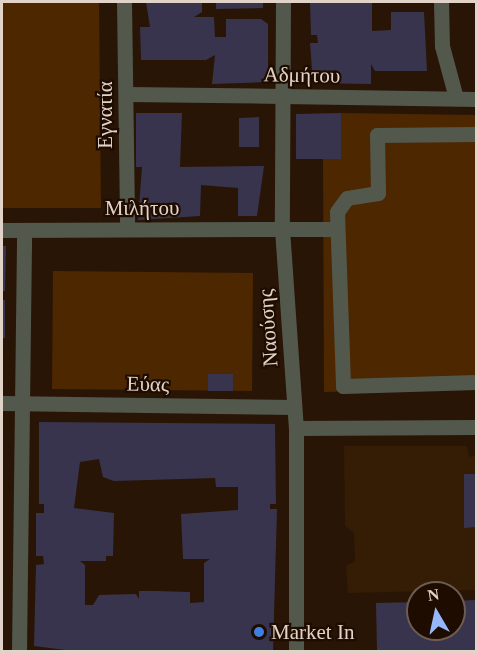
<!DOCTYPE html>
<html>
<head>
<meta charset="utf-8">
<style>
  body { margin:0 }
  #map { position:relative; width:478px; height:653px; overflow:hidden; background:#291505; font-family:Georgia,serif }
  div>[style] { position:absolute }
  .built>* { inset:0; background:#351c05 }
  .green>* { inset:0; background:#4d2700 }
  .building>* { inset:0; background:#39344d }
  .service>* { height:15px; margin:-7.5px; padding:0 7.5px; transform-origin:7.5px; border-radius:7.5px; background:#53584d }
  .pedestrian>* { height:15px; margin:-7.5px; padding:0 7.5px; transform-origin:7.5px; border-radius:7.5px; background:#53584d }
  .minor>* { height:15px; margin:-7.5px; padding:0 7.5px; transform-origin:7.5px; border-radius:7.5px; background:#53584d }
  .tertiary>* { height:15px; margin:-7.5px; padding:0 7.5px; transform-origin:7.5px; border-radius:7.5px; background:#53584d }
  .dots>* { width:16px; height:16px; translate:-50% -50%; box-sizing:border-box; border:3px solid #1f0c00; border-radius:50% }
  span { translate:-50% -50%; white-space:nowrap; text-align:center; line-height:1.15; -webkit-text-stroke:4.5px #1f0c00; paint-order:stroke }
  .street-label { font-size:21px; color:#e1d3c8 }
  .poi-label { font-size:21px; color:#e1d3c8 }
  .left { translate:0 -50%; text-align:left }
  .frame { position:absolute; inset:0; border:3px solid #e1d3c8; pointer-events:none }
  .north { position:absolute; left:406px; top:581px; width:60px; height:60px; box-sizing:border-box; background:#1f0c00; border:2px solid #6d5c50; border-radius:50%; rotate:351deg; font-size:16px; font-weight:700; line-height:24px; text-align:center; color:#e1d3c8 }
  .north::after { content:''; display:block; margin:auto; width:21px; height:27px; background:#94b7fd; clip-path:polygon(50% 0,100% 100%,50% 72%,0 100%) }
</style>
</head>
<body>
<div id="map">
  <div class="built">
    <i style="clip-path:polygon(344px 446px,467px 446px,469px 457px,476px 455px,476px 590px,348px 593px,346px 566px,355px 561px,354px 533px,345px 526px)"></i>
  </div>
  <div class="green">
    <i style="clip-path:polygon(2px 2px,99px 2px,101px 208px,2px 208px)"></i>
    <i style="clip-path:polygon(341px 113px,476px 115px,476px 388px,324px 392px,323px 159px,341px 159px)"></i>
    <i style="clip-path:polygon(53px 271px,253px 273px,252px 391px,52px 389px)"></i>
  </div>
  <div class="building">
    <i style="clip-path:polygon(146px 2px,202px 2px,202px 12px,194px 17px,214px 17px,215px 37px,226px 37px,226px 19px,261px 19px,268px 24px,268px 82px,212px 84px,215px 55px,206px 60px,141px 60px,140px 27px,150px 27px)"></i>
    <i style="clip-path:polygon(216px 2px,263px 2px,263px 8px,216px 9px)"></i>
    <i style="clip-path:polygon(310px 2px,372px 2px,372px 31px,391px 30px,391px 12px,424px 12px,427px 71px,375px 71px,371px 64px,371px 84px,313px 83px,310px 43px,318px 43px,317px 35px,311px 35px)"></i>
    <i style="clip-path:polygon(136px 113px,182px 113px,180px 167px,264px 166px,257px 216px,238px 216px,238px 188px,201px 185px,200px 216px,138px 220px,142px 167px,136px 167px)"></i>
    <i style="clip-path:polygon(341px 113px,341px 159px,296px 159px,296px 114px)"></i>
    <i style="clip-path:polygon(259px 117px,259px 147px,239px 147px,239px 118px)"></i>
    <i style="clip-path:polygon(2px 246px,6px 246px,5px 291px,2px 291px)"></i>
    <i style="clip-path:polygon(2px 300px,5px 300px,5px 338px,2px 338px)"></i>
    <i style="clip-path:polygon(208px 374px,233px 374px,233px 391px,208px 391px)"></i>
    <i style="clip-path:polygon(evenodd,39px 422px,275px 424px,276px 504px,270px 504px,270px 509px,277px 509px,273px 651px,73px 651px,34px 646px,36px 565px,44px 564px,43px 556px,36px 556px,36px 513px,44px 513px,44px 504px,39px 504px,39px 422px,99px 459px,103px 477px,114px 481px,215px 478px,216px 487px,238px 487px,238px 510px,181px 514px,183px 559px,210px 559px,204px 563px,204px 602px,190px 603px,190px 592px,156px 591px,139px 591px,139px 599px,136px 594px,99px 595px,93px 605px,85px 605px,85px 565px,80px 561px,106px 561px,106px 556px,113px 556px,114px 513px,74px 508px,80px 462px,99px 459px)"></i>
    <i style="clip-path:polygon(464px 474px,476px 474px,476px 527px,464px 528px)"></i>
    <i style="clip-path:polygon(476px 600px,476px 651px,377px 651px,376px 603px,418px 602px,418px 629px,454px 629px,454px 601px)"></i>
  </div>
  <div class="service">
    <i style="left:441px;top:2px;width:44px;rotate:88.7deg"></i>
    <i style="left:442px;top:46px;width:54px;rotate:74.9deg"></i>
    <i style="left:476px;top:134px;width:99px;rotate:179.4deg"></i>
    <i style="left:377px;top:135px;width:58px;rotate:89deg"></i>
    <i style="left:378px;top:193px;width:31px;rotate:171deg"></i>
    <i style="left:347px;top:198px;width:17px;rotate:126deg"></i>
    <i style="left:337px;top:212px;width:174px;rotate:88deg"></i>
    <i style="left:343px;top:386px;width:133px;rotate:-1.7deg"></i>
    <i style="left:282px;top:229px;width:55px"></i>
  </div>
  <div class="pedestrian">
    <i style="left:296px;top:428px;width:180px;rotate:-0.3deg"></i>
  </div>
  <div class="minor">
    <i style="left:124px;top:2px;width:227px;rotate:89.2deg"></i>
    <i style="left:126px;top:94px;width:156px;rotate:0.7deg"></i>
    <i style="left:2px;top:230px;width:280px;rotate:-0.2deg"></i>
    <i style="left:2px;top:403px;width:292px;rotate:0.8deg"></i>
    <i style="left:19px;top:652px;width:421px;rotate:-89.3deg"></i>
  </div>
  <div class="tertiary">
    <i style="left:283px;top:2px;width:227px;rotate:90.3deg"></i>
    <i style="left:282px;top:229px;width:199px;rotate:86deg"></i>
    <i style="left:296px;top:428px;width:224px;rotate:90deg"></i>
    <i style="left:282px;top:96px;width:194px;rotate:0.9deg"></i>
  </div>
  <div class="dots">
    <i style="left:259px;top:632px;background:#3f7fe0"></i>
  </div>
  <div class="street-label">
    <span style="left:302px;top:75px;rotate:1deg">Αδμήτου</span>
    <span style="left:105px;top:115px;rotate:-90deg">Εγνατία</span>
    <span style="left:142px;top:208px">Μιλήτου</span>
    <span style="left:268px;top:328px;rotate:-94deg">Ναούσης</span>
    <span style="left:148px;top:384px;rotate:1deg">Εύας</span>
  </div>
  <div class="poi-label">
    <span class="left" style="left:271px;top:632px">Market In</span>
  </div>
  <div class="frame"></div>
  <div class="north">N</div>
</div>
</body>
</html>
